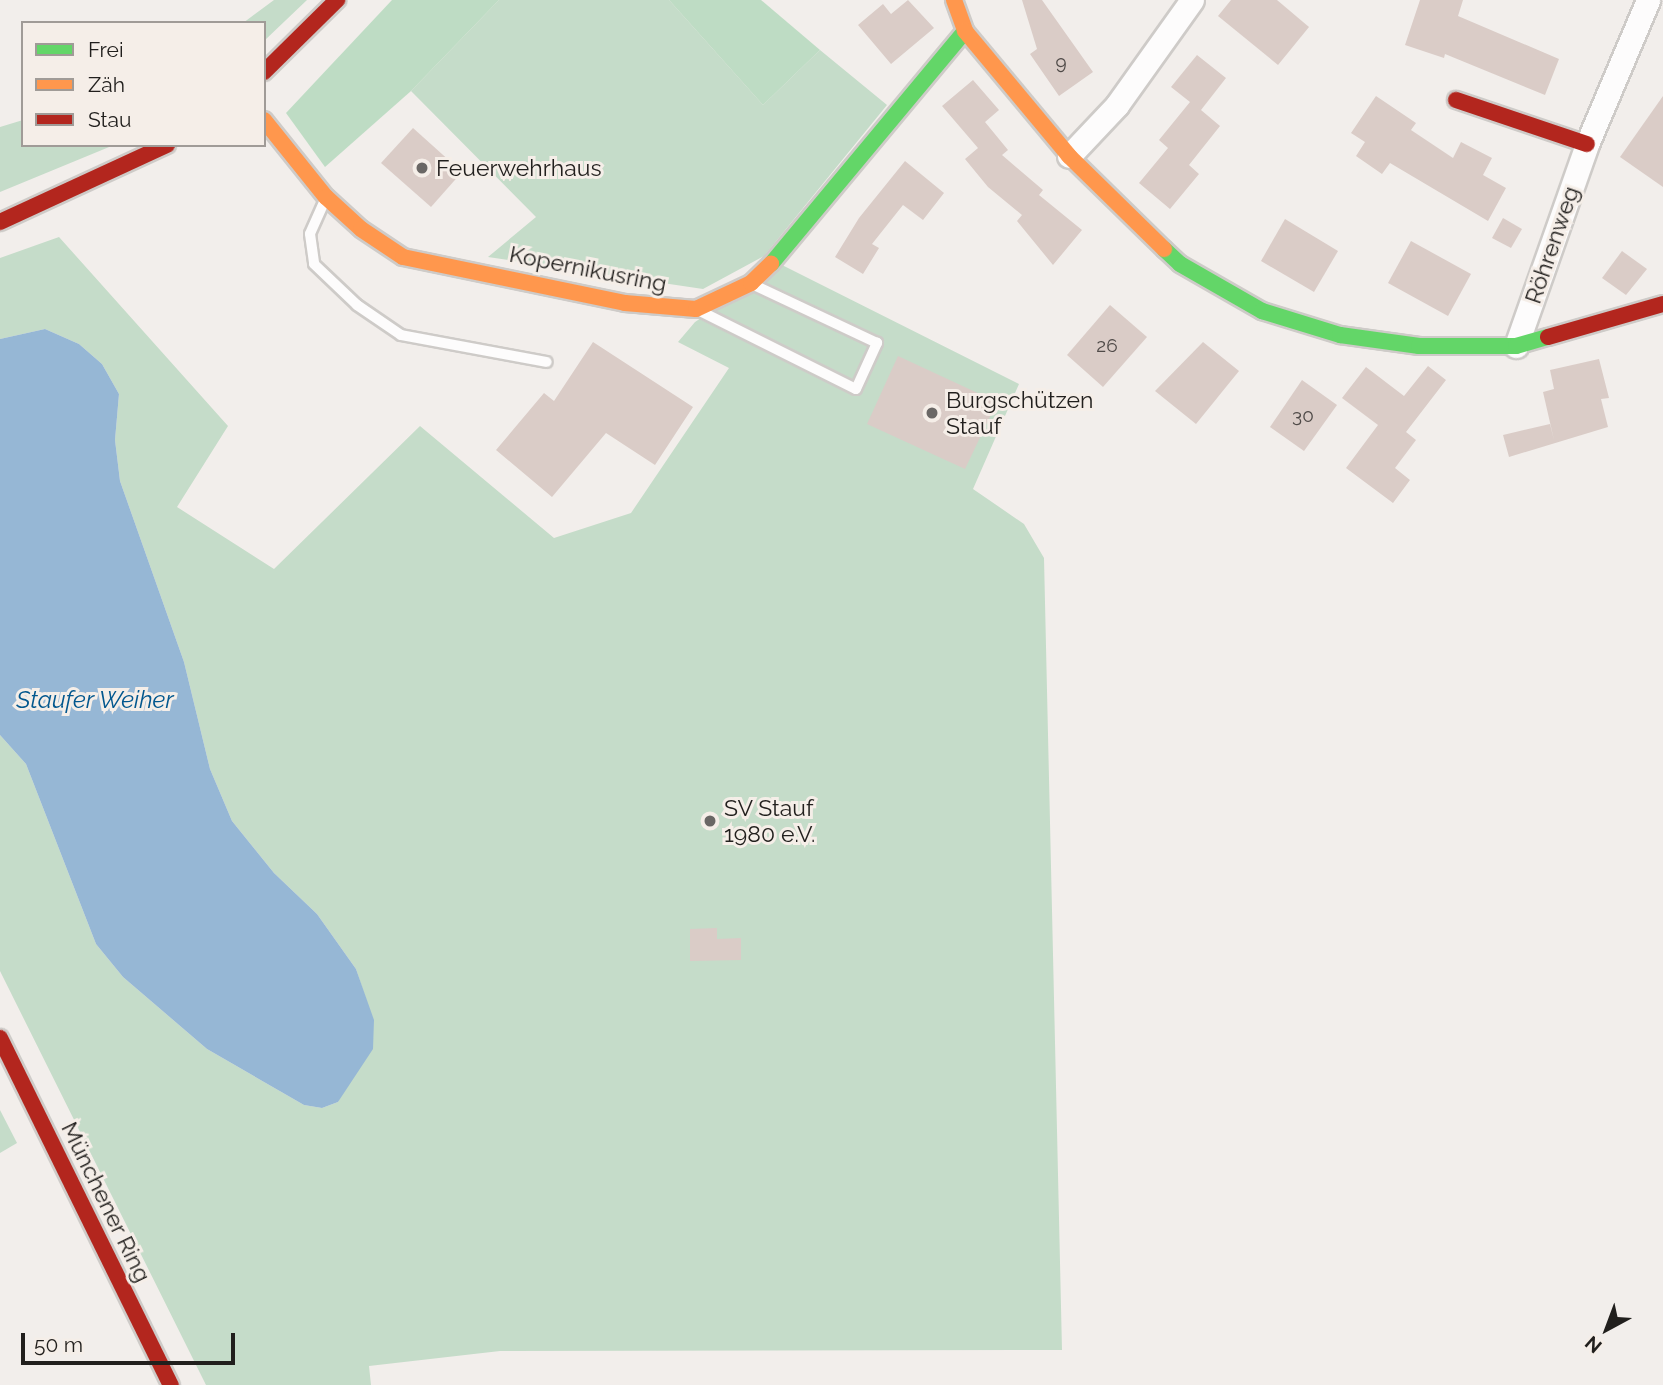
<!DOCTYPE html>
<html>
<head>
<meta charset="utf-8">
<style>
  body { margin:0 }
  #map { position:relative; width:1663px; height:1385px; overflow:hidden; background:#f2eeeb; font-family:Raleway,sans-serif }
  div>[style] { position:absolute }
  .green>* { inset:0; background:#c5dcc9 }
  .forest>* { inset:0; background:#bedcc4 }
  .water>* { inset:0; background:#96b7d5 }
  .building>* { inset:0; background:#daccc7 }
  .roads { filter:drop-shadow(2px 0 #cecbc8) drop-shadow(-2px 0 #cecbc8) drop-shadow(0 2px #cecbc8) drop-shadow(0 -2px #cecbc8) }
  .lane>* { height:10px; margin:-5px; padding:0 5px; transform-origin:5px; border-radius:5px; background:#fdfcfc }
  .street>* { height:23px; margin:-11.5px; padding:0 11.5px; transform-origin:11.5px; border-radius:11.5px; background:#fdfcfc }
  .fast>* { height:16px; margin:-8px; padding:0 8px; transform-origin:8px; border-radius:8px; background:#63d668 }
  .slow>* { height:16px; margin:-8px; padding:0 8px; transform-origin:8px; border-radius:8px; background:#ff974d }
  .jam>* { height:16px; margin:-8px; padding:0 8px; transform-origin:8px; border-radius:8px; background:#b3261e }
  .dots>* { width:19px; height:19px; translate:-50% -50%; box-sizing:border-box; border:4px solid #f5eee8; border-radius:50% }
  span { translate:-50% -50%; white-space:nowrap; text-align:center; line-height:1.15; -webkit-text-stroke:6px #f5eee8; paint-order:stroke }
  .number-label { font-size:19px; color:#4f4a48 }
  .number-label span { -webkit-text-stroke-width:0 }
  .poi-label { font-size:23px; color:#211f1d }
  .left { translate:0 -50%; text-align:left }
  .street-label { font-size:23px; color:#211f1d }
  .water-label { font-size:24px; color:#02578e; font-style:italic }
  .legend { position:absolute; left:21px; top:21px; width:245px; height:126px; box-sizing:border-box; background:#f5eee8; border:2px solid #a09b97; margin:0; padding:9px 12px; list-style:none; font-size:21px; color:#211f1d }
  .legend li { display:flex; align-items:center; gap:14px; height:35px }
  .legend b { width:35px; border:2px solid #a09b97 }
  .north { position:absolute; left:1572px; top:1294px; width:70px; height:70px; -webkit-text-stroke:5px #f5eee8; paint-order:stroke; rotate:221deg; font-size:19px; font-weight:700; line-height:28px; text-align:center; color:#211f1d }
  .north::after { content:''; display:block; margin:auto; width:24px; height:32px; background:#211f1d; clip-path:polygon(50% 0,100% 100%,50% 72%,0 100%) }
  .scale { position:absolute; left:21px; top:1333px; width:214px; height:32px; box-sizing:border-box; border:4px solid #211f1d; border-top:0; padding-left:9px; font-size:21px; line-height:24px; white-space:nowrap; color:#211f1d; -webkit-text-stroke:5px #f5eee8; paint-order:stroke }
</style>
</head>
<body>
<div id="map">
  <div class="green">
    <i style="clip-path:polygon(274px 0,307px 0,264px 41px,264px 23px,243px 23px)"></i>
    <i style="clip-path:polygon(499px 0,669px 0,763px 105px,820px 50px,887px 105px,764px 256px,703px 289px,488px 257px,536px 217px,411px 91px)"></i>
    <i style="clip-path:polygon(23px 120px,23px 145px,114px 145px,0 192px,0 127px)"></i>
    <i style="clip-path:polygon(59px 237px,228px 426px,177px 507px,274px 569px,420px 426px,554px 538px,631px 513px,729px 368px,678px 342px,695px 322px,782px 265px,1019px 384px,973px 489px,1024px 524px,1044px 558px,1062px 1350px,500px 1351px,369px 1366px,371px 1385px,206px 1385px,0 971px,0 735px,26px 764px,96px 944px,123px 977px,207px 1049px,304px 1105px,322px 1108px,338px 1102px,373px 1020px,356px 969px,317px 914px,274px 873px,232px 821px,210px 769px,184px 662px,120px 481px,115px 440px,119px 394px,102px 364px,79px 344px,45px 329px,0 339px,0 258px)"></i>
    <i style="clip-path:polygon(0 1110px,17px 1143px,0 1153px)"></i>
  </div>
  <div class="forest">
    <i style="clip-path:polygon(392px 0,499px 0,411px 91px,325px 167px,286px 113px)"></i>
    <i style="clip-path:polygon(669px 0,761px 0,820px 50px,763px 105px)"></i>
  </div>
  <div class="water">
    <i style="clip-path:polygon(45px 329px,79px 344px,102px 364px,119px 394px,115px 440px,120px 481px,184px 662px,210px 769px,232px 821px,274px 873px,317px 914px,356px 969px,374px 1020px,373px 1049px,338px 1102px,322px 1108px,304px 1105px,207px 1049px,123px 977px,96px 944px,26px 764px,0 735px,0 339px)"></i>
  </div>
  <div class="building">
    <i style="clip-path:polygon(908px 0,934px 28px,891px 64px,858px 25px,883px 4px,891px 14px)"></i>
    <i style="clip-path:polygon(1022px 0,1042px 0,1093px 72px,1059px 96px,1030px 54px,1037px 49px)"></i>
    <i style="clip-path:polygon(1231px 0,1277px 0,1309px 27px,1278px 65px,1218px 16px)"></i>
    <i style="clip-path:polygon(1420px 0,1463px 0,1458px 16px,1559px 59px,1545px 95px,1445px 54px,1444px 58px,1405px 45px)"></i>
    <i style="clip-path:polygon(1197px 55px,1226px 78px,1201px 110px,1220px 126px,1189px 165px,1199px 174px,1170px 209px,1139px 183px,1168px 148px,1159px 140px,1190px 102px,1171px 87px)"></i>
    <i style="clip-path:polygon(973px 80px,999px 110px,985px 122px,1008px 150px,1002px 155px,1043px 190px,1039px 195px,1082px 230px,1053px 265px,1017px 221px,1022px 215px,988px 187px,965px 159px,978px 148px,942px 106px)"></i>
    <i style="clip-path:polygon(1376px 96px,1416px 123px,1411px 130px,1453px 158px,1461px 142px,1492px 158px,1483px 175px,1506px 188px,1488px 221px,1390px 163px,1382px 174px,1356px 156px,1365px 142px,1351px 133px)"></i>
    <i style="clip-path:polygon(1663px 96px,1663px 187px,1620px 157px)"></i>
    <i style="clip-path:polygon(413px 128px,462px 172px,431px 207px,381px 163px)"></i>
    <i style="clip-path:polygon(905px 161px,944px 193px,923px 220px,903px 205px,872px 244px,879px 248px,863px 274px,835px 257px,859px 218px)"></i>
    <i style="clip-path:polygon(1503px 218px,1522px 229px,1511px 248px,1492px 238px)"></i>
    <i style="clip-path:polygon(1285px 219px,1338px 251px,1314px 292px,1261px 261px)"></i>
    <i style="clip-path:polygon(1411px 241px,1471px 274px,1448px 316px,1388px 283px)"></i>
    <i style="clip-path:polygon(1622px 251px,1647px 269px,1626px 295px,1602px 278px)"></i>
    <i style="clip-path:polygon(1110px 305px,1147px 337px,1103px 387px,1067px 355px)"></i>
    <i style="clip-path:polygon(593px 342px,693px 407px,655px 465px,606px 433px,552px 497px,496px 450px,544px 393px,554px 401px)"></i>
    <i style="clip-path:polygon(1203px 342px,1239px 371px,1196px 424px,1155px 391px)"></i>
    <i style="clip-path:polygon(898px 356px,997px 402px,965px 469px,867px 424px)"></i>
    <i style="clip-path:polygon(1599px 359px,1609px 398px,1601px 399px,1608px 427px,1509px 457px,1503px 435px,1550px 424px,1554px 440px,1543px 392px,1554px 389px,1550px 370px)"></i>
    <i style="clip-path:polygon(1428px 366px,1446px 380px,1406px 432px,1416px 440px,1395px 468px,1410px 480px,1393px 503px,1346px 468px,1378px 425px,1342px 398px,1366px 367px,1404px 396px)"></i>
    <i style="clip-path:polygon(1302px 380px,1337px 405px,1304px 451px,1270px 427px)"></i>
    <i style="clip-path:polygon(717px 928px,717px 939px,741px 938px,741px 960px,690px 961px,690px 929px)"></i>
  </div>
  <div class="roads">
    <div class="lane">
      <i style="left:325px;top:200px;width:37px;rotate:114deg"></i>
      <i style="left:310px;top:234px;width:30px;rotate:82deg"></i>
      <i style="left:314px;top:264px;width:59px;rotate:43.6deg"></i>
      <i style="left:357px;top:305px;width:53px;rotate:34.3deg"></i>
      <i style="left:401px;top:335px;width:148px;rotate:10.5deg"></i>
      <i style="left:702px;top:312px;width:172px;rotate:26.6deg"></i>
      <i style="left:856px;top:389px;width:51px;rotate:-65.5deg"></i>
      <i style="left:877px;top:343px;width:136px;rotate:-154.8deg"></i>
    </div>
    <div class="street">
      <i style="left:1069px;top:156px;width:70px;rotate:-46.7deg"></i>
      <i style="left:1117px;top:105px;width:129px;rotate:-54.5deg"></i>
      <i style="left:1516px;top:346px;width:214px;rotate:-70.6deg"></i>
      <i style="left:1587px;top:144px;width:156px;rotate:-67deg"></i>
    </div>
    <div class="fast">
      <i style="left:1164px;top:249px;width:22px;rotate:43deg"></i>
      <i style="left:1180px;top:264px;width:95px;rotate:29.8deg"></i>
      <i style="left:1262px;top:311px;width:82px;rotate:17.1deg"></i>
      <i style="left:1340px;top:335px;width:80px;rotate:7.9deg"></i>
      <i style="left:1419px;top:346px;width:97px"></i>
      <i style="left:1516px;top:346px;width:33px;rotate:-16deg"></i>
      <i style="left:771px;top:264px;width:303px;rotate:-50.2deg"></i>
    </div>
    <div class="slow">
      <i style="left:954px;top:0;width:33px;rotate:70deg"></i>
      <i style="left:965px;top:31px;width:163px;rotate:50.2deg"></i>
      <i style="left:1069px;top:156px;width:133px;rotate:44.4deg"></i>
      <i style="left:264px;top:120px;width:99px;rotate:51.2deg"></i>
      <i style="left:326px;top:197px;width:47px;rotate:42.4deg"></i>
      <i style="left:361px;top:229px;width:50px;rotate:33.7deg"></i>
      <i style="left:403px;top:257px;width:227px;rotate:11.7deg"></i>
      <i style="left:625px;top:303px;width:71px;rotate:4.8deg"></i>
      <i style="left:696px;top:309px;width:61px;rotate:-25.3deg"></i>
      <i style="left:751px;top:283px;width:28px;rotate:-44deg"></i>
    </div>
    <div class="jam">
      <i style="left:264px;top:72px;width:103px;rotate:-44.6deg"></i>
      <i style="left:1456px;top:100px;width:138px;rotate:18.6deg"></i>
      <i style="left:0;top:222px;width:184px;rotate:-24.8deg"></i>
      <i style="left:1548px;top:337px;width:120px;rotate:-16deg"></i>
      <i style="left:0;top:1038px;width:387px;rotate:63.8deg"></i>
    </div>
  </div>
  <div class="dots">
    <i style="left:422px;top:168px;background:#6a6765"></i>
    <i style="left:932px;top:413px;background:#6a6765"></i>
    <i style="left:710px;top:821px;background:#6a6765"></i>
  </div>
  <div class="number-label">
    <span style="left:1061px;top:63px">9</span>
    <span style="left:1107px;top:346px">26</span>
    <span style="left:1303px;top:416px">30</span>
  </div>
  <div class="poi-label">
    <span class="left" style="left:436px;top:168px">Feuerwehrhaus</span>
    <span class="left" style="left:946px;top:413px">Burgschützen<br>Stauf</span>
    <span class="left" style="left:724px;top:821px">SV Stauf<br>1980 e.V.</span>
  </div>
  <div class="street-label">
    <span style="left:1552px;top:245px;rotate:-71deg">Röhrenweg</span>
    <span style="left:588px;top:269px;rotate:11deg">Kopernikusring</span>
    <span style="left:106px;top:1202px;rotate:64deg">Münchener Ring</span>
  </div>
  <div class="water-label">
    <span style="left:95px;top:700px">Staufer Weiher</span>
  </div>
  <ul class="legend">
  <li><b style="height:9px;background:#63d668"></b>Frei</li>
  <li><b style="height:9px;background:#ff974d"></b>Zäh</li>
  <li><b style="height:9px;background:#b3261e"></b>Stau</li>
  </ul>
  <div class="north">N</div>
  <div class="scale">50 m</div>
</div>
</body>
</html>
